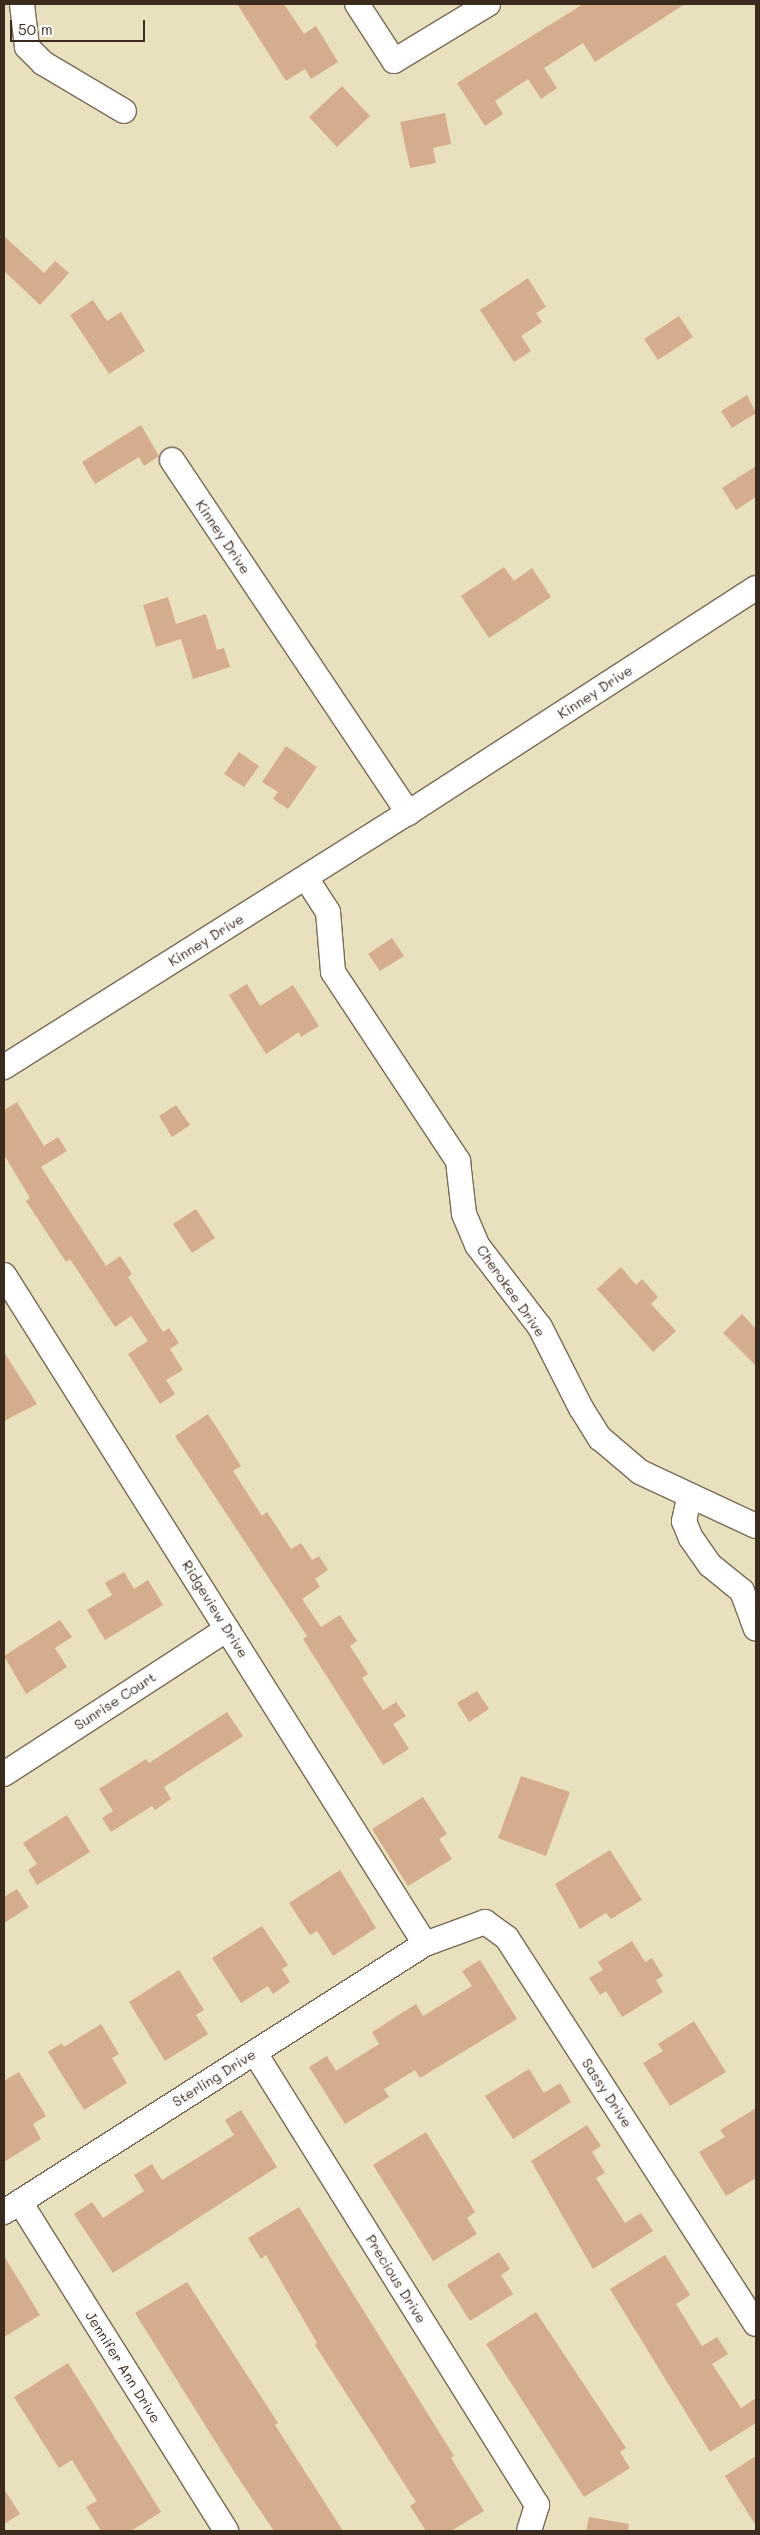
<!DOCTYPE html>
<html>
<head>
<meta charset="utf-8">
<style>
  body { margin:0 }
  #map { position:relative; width:760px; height:2535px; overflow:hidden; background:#e9e1be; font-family:Mali,sans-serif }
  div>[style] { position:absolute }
  .building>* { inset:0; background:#d5ad8c }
  .roads { filter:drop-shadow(1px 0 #786a56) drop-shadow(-1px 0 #786a56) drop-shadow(0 1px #786a56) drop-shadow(0 -1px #786a56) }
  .minor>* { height:24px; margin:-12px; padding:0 12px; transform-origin:12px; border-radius:12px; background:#fff }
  span { translate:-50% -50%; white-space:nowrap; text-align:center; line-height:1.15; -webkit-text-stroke:4px #fff; paint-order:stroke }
  .street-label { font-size:14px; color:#3b2a1e }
  .frame { position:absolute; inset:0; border:5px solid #3b2a1e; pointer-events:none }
  .scale { position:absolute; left:10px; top:20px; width:135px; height:22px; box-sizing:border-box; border:2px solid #3b2a1e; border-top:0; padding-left:6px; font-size:15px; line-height:18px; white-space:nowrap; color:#3b2a1e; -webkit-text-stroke:4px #fff; paint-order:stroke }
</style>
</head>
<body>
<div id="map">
  <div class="building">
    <i style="clip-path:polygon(237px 4px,284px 4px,304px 34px,316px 26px,338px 62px,311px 79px,305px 69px,286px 81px)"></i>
    <i style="clip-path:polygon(583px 4px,685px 4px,595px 62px,583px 43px,544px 68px,557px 88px,541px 99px,528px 79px,495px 101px,503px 114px,485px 126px,457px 83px)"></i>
    <i style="clip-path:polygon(342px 86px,370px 116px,337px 147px,309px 117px)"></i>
    <i style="clip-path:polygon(445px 113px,451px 144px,433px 148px,436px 163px,410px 168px,400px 122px)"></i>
    <i style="clip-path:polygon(4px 236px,44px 273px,55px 261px,69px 273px,40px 305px,4px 271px)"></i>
    <i style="clip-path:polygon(528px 278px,546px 307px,536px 313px,542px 322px,521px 336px,531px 351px,514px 362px,480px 310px)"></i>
    <i style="clip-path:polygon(93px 300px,107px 321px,121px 312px,145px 351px,109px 374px,70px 315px)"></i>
    <i style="clip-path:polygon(679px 316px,693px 337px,658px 360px,644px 339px)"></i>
    <i style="clip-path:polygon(747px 395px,756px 413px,732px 428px,721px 411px)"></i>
    <i style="clip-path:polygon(141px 425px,159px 456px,144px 466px,139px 457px,95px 484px,82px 462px)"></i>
    <i style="clip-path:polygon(756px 466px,756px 497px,736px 510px,722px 488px)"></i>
    <i style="clip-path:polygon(504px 567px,514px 581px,532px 568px,551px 597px,489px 638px,461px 596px)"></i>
    <i style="clip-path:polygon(168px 597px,176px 624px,206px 614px,217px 650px,224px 648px,230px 667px,193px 679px,181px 639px,156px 647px,143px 605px)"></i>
    <i style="clip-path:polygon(286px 746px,317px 767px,288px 809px,273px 799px,278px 792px,262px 782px)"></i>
    <i style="clip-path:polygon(239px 752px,259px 766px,244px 787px,224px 774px)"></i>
    <i style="clip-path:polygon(392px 938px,404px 956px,380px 971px,368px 954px)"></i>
    <i style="clip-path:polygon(247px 984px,260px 1006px,293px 985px,319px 1026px,301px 1037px,299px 1032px,266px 1054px,229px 995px)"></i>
    <i style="clip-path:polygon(17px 1102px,44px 1146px,58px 1137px,67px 1151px,41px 1167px,106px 1266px,120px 1256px,132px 1274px,128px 1277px,163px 1332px,169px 1328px,179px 1343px,170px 1349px,183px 1370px,166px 1380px,175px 1394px,160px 1404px,128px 1354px,148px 1341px,131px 1316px,115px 1327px,70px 1259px,66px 1262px,26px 1201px,30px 1198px,4px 1155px,4px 1110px)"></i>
    <i style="clip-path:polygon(176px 1105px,190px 1125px,172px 1137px,159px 1116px)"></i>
    <i style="clip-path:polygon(196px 1209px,215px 1238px,192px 1253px,173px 1224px)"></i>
    <i style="clip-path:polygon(621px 1267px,636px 1285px,642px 1279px,658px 1297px,651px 1304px,676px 1331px,653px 1352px,597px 1289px)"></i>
    <i style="clip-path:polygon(742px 1314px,756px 1329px,756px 1366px,723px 1333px)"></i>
    <i style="clip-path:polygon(4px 1352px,37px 1404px,4px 1421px)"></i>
    <i style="clip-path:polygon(208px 1414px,241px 1466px,233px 1471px,262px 1516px,267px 1512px,291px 1549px,301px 1543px,312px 1560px,319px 1556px,328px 1570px,315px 1579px,320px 1587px,302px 1599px,321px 1627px,340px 1615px,357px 1641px,350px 1646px,368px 1674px,362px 1678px,383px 1710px,396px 1702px,406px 1716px,393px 1724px,409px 1749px,383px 1765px,303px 1639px,307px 1636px,175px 1436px)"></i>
    <i style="clip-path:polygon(124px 1572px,134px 1589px,148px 1580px,163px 1605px,105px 1640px,87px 1610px,112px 1595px,105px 1583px)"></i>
    <i style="clip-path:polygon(60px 1620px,72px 1637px,55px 1648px,67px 1667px,26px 1694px,4px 1656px)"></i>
    <i style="clip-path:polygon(477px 1691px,489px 1709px,469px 1722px,457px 1703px)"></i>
    <i style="clip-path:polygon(227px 1712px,243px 1736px,164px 1787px,171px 1799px,155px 1810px,152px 1806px,111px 1832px,102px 1818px,113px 1811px,99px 1789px,146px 1759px,149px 1763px)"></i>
    <i style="clip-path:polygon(521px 1776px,570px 1792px,546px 1856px,498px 1838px)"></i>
    <i style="clip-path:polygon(423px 1797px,447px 1834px,439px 1839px,452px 1859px,408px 1886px,372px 1829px)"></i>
    <i style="clip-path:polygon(67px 1815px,90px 1852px,37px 1885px,28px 1870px,37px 1864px,23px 1843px)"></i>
    <i style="clip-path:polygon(610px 1850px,642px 1900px,611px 1919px,606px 1913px,580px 1929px,555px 1884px)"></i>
    <i style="clip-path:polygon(340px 1870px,376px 1928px,333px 1956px,317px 1931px,310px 1935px,289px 1903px)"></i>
    <i style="clip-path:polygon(17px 1889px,29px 1907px,4px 1923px,4px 1897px)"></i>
    <i style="clip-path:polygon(262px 1926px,288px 1965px,282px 1969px,290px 1982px,273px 1994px,268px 1986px,241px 2003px,212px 1958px)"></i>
    <i style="clip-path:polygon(632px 1941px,645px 1962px,652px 1958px,663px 1976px,656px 1980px,663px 1992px,622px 2017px,606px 1991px,600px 1995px,589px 1978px,603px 1970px,598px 1962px)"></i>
    <i style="clip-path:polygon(480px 1960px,517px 2019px,420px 2078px,415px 2070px,384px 2089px,389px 2097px,345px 2124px,309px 2067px,327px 2056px,336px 2071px,379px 2044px,372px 2032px,416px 2004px,423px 2016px,472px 1986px,462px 1971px)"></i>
    <i style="clip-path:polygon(179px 1970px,204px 2010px,196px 2015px,208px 2034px,165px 2061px,129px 2002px)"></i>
    <i style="clip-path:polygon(694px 2021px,726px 2072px,670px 2106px,643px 2063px,663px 2051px,658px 2044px)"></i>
    <i style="clip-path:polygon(101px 2024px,119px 2054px,112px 2058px,127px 2083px,84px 2110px,48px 2052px,62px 2043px,64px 2047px)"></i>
    <i style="clip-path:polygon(529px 2069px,544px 2093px,560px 2083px,571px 2102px,513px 2139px,485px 2096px)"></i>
    <i style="clip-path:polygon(19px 2072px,46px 2116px,33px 2124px,41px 2139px,4px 2162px,4px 2081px)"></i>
    <i style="clip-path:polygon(756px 2108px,756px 2178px,726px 2196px,699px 2152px,725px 2137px,720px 2130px)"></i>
    <i style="clip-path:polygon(241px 2110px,277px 2167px,113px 2273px,74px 2214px,92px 2202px,103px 2218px,144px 2191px,134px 2175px,152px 2164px,162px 2180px,234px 2135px,225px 2120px)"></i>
    <i style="clip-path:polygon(587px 2125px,601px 2146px,592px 2152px,605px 2173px,596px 2178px,625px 2223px,641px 2213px,653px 2231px,593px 2269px,531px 2161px)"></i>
    <i style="clip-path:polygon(426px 2132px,475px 2212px,467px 2218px,477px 2234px,433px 2261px,373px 2165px)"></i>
    <i style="clip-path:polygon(299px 2207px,454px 2456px,451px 2458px,484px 2511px,451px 2531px,426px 2531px,410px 2506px,416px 2502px,315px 2345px,317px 2343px,266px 2255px,261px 2259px,248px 2238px)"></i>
    <i style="clip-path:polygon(499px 2252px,510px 2269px,501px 2275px,513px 2294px,470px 2321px,447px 2285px)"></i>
    <i style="clip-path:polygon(665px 2255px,690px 2295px,676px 2304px,702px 2346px,717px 2337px,728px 2354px,712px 2364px,741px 2408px,756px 2398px,756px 2423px,710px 2452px,610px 2289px)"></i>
    <i style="clip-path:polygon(4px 2256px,40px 2315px,4px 2337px)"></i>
    <i style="clip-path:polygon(187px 2282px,278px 2423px,275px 2425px,343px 2531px,274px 2531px,235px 2473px,135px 2313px)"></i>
    <i style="clip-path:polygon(536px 2312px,626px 2448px,620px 2452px,630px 2468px,584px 2497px,486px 2344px)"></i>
    <i style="clip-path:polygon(68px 2363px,161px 2512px,131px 2531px,101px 2531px,86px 2507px,97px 2501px,72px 2460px,59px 2468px,14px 2397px)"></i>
    <i style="clip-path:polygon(756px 2456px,756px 2526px,725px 2476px)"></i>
    <i style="clip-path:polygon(4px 2489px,20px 2514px,4px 2524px)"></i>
    <i style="clip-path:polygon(589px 2517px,629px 2524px,628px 2531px,586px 2531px)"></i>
  </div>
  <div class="roads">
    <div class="minor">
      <i style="left:22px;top:4px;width:43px;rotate:83.4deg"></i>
      <i style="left:27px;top:47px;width:23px;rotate:45deg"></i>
      <i style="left:43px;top:63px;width:94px;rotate:30.7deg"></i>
      <i style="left:357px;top:4px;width:68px;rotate:57deg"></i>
      <i style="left:394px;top:61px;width:110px;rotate:-31.2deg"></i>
      <i style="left:172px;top:460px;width:425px;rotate:56.2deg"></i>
      <i style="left:306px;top:878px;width:40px;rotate:57.1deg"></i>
      <i style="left:328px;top:912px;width:60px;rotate:85.2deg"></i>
      <i style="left:333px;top:972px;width:227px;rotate:56.5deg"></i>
      <i style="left:458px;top:1161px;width:53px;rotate:83.5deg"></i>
      <i style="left:464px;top:1214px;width:34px;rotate:67deg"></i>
      <i style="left:477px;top:1245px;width:103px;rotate:52.5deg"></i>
      <i style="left:540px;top:1327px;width:91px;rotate:63.2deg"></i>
      <i style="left:581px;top:1408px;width:36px;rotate:58deg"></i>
      <i style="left:600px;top:1438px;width:52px;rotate:40.4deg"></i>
      <i style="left:640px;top:1472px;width:128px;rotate:25deg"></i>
      <i style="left:4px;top:1067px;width:477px;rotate:-32.2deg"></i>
      <i style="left:408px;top:813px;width:414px;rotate:-32.9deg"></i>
      <i style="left:4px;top:1275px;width:790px;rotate:57.82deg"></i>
      <i style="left:689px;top:1498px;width:24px;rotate:102deg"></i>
      <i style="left:684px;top:1521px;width:18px;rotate:68deg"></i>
      <i style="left:691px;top:1538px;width:33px;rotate:55deg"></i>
      <i style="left:710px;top:1565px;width:41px;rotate:39.1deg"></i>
      <i style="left:742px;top:1591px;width:40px;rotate:69.8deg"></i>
      <i style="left:4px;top:1774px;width:266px;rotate:-33deg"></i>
      <i style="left:255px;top:2053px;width:533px;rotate:58.04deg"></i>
      <i style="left:537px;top:2505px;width:27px;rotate:107deg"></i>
      <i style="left:20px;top:2202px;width:388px;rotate:57.9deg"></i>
      <i style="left:4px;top:2212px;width:499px;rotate:-32.5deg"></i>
      <i style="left:425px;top:1944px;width:64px;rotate:-20.1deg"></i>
      <i style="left:485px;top:1922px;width:27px;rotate:36deg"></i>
      <i style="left:507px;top:1938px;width:459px;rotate:57.2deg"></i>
    </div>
  </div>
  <div class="street-label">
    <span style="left:223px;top:537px;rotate:56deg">Kinney Drive</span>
    <span style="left:595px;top:692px;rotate:-33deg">Kinney Drive</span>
    <span style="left:206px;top:940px;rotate:-32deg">Kinney Drive</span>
    <span style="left:511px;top:1291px;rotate:55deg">Cherokee Drive</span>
    <span style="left:215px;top:1609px;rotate:58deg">Ridgeview Drive</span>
    <span style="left:115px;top:1701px;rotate:-33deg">Sunrise Court</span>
    <span style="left:214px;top:2078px;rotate:-32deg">Sterling Drive</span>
    <span style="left:607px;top:2093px;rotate:57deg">Sassy Drive</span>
    <span style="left:396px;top:2279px;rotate:58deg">Precious Drive</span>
    <span style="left:123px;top:2367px;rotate:58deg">Jennifer Ann Drive</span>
  </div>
  <div class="frame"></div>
  <div class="scale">50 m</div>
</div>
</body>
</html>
